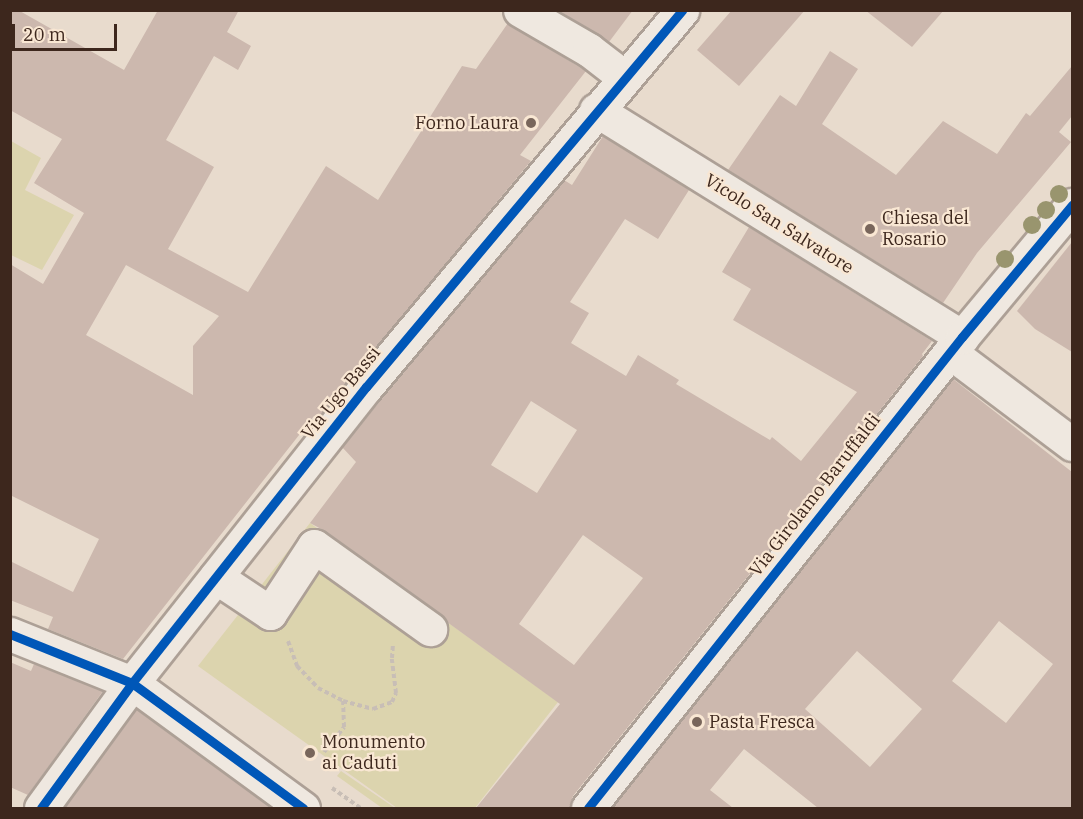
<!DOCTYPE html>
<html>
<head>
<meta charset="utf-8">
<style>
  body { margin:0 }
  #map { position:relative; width:1083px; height:819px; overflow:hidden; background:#e8dbcd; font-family:"IBM Plex Serif",serif }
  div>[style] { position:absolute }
  .green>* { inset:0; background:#dcd4ae }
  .building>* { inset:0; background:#ccb8ae }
  .path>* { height:4px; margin-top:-2px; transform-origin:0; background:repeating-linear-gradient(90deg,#c8beb6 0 4.5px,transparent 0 7.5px) }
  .roads { filter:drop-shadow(2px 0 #ada096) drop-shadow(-2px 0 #ada096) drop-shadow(0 2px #ada096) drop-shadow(0 -2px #ada096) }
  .minor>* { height:33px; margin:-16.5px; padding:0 16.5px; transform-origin:16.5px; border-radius:16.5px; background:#efe8e0 }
  .cycleway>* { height:9px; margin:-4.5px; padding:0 4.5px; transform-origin:4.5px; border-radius:4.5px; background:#0057b8 }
  .trees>* { width:18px; height:18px; margin:-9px; border-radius:50%; background:#99956e }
  .dots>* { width:16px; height:16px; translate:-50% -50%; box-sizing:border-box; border:3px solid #f9e7d3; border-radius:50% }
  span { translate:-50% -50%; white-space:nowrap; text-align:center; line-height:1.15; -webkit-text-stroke:4.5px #f9e7d3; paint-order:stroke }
  .poi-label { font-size:18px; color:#3d271d }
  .right { translate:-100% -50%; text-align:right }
  .left { translate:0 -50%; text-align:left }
  .street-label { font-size:18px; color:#3d271d }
  .frame { position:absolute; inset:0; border:12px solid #3d271d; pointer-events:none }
  .scale { position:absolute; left:12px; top:24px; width:105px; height:27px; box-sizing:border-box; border:3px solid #3d271d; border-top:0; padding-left:8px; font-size:18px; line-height:21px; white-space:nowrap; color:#3d271d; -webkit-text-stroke:4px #f9e7d3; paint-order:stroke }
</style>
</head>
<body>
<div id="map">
  <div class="green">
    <i style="clip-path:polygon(11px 141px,41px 158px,25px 190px,74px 215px,42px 270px,11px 255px)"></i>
    <i style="clip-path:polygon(310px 523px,558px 702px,475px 808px,397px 808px,198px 666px)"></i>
    <i style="clip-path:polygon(341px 771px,395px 808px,382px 808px,337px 776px)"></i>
  </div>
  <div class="building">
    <i style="clip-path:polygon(evenodd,10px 10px,18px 10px,124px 70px,158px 10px,239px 10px,227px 32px,251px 46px,238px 70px,214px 56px,166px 140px,214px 167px,168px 249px,248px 292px,326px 166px,378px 200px,462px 66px,476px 69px,508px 23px,586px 71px,520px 155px,531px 161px,317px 419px,314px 416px,123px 659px,48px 629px,53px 617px,10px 600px,10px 561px,73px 592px,99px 539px,10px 495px,10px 264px,43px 284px,84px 213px,34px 183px,62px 139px,10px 110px,10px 10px,126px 265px,219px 316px,193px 346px,193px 395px,86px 335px,126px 265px)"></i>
    <i style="clip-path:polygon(558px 10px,633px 10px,609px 42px)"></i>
    <i style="clip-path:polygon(732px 10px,805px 10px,739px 86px,697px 50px)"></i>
    <i style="clip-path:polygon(865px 10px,944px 10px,912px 47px)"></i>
    <i style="clip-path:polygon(830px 51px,858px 69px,822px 124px,896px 175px,943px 121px,997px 154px,1026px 113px,1030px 116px,1072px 66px,1072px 116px,1059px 132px,1071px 142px,977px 253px,943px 303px,728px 170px,780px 95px,796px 106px)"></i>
    <i style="clip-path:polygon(evenodd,603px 136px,689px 190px,658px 239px,625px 219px,570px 302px,589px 313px,571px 343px,626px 376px,638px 355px,679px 380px,676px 384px,770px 440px,772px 437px,801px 461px,857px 392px,733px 320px,751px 289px,722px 272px,749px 227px,932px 341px,922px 354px,923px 356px,573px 796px,570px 808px,476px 808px,560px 704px,447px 622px,441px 614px,325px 531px,310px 523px,356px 462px,342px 447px,564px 180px,572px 185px,603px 136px,531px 401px,577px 430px,537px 493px,491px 465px,531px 401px,603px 136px,583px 535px,643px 578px,574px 665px,519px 624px,583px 535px)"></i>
    <i style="clip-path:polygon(1072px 242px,1072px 352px,1035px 329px,1017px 311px)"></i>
    <i style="clip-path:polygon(evenodd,953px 379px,1072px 472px,1072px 808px,818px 808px,744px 749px,710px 790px,733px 808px,612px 808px,953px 379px,999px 621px,1053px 664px,1006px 723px,952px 681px,999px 621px,953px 379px,857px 651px,922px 709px,870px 767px,805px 709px,857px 651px)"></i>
    <i style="clip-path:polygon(10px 662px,31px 671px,34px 664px,103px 691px,28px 795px,10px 787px)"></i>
    <i style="clip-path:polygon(136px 709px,272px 808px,64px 808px)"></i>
  </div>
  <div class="path">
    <i style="left:288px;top:641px;width:27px;rotate:70deg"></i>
    <i style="left:297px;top:666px;width:30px;rotate:46deg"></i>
    <i style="left:318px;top:688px;width:28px;rotate:27deg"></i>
    <i style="left:343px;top:701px;width:31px;rotate:15deg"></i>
    <i style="left:373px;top:709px;width:20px;rotate:-20deg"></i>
    <i style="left:392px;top:702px;width:10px;rotate:-66deg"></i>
    <i style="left:396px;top:693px;width:35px;rotate:-97deg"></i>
    <i style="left:392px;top:658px;width:13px;rotate:-86deg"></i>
    <i style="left:324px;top:752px;width:32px;rotate:-51deg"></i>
    <i style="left:344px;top:727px;width:26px;rotate:-92deg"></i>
    <i style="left:332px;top:788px;width:35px;rotate:35deg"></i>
  </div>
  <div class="roads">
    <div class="minor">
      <i style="left:520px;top:10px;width:80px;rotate:30.1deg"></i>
      <i style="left:589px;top:50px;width:44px;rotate:37.6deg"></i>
      <i style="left:596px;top:110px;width:431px;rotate:31.8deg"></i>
      <i style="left:950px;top:352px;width:153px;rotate:37deg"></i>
      <i style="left:216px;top:577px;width:65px;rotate:33.7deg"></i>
      <i style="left:270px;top:613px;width:80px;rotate:-56.7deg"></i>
      <i style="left:314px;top:546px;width:143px;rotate:35.6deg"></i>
      <i style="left:10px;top:634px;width:131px;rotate:21.9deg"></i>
      <i style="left:132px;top:683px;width:212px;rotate:36.2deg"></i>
      <i style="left:41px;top:808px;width:155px;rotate:-53.9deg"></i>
      <i style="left:132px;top:683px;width:377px;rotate:-51.7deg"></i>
      <i style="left:366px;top:387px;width:492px;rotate:-50deg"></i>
      <i style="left:588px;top:808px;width:601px;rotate:-51.55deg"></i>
      <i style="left:962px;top:337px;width:172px;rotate:-50.2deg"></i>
    </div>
  </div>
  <div class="cycleway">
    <i style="left:10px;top:634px;width:131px;rotate:21.9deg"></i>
    <i style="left:132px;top:683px;width:212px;rotate:36.2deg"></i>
    <i style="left:41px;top:808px;width:155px;rotate:-53.9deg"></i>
    <i style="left:132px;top:683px;width:377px;rotate:-51.7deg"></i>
    <i style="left:366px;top:387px;width:492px;rotate:-50deg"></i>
    <i style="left:588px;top:808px;width:601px;rotate:-51.55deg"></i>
    <i style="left:962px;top:337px;width:172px;rotate:-50.2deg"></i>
  </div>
  <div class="trees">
    <i style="left:1059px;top:194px"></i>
    <i style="left:1046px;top:210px"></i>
    <i style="left:1032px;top:225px"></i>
    <i style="left:1005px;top:259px"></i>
  </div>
  <div class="dots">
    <i style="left:531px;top:123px;background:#79665b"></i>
    <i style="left:870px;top:229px;background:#79665b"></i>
    <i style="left:697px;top:722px;background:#79665b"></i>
    <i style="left:310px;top:753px;background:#79665b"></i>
  </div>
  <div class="poi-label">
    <span class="right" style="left:519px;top:123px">Forno Laura</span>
    <span class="left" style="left:882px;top:229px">Chiesa del<br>Rosario</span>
    <span class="left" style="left:709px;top:722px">Pasta Fresca</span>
    <span class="left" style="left:322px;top:753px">Monumento<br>ai Caduti</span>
  </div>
  <div class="street-label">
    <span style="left:779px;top:224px;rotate:32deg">Vicolo San Salvatore</span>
    <span style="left:341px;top:393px;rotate:-51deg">Via Ugo Bassi</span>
    <span style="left:815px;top:495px;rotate:-52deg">Via Girolamo Baruffaldi</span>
  </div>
  <div class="frame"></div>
  <div class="scale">20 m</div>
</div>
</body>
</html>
